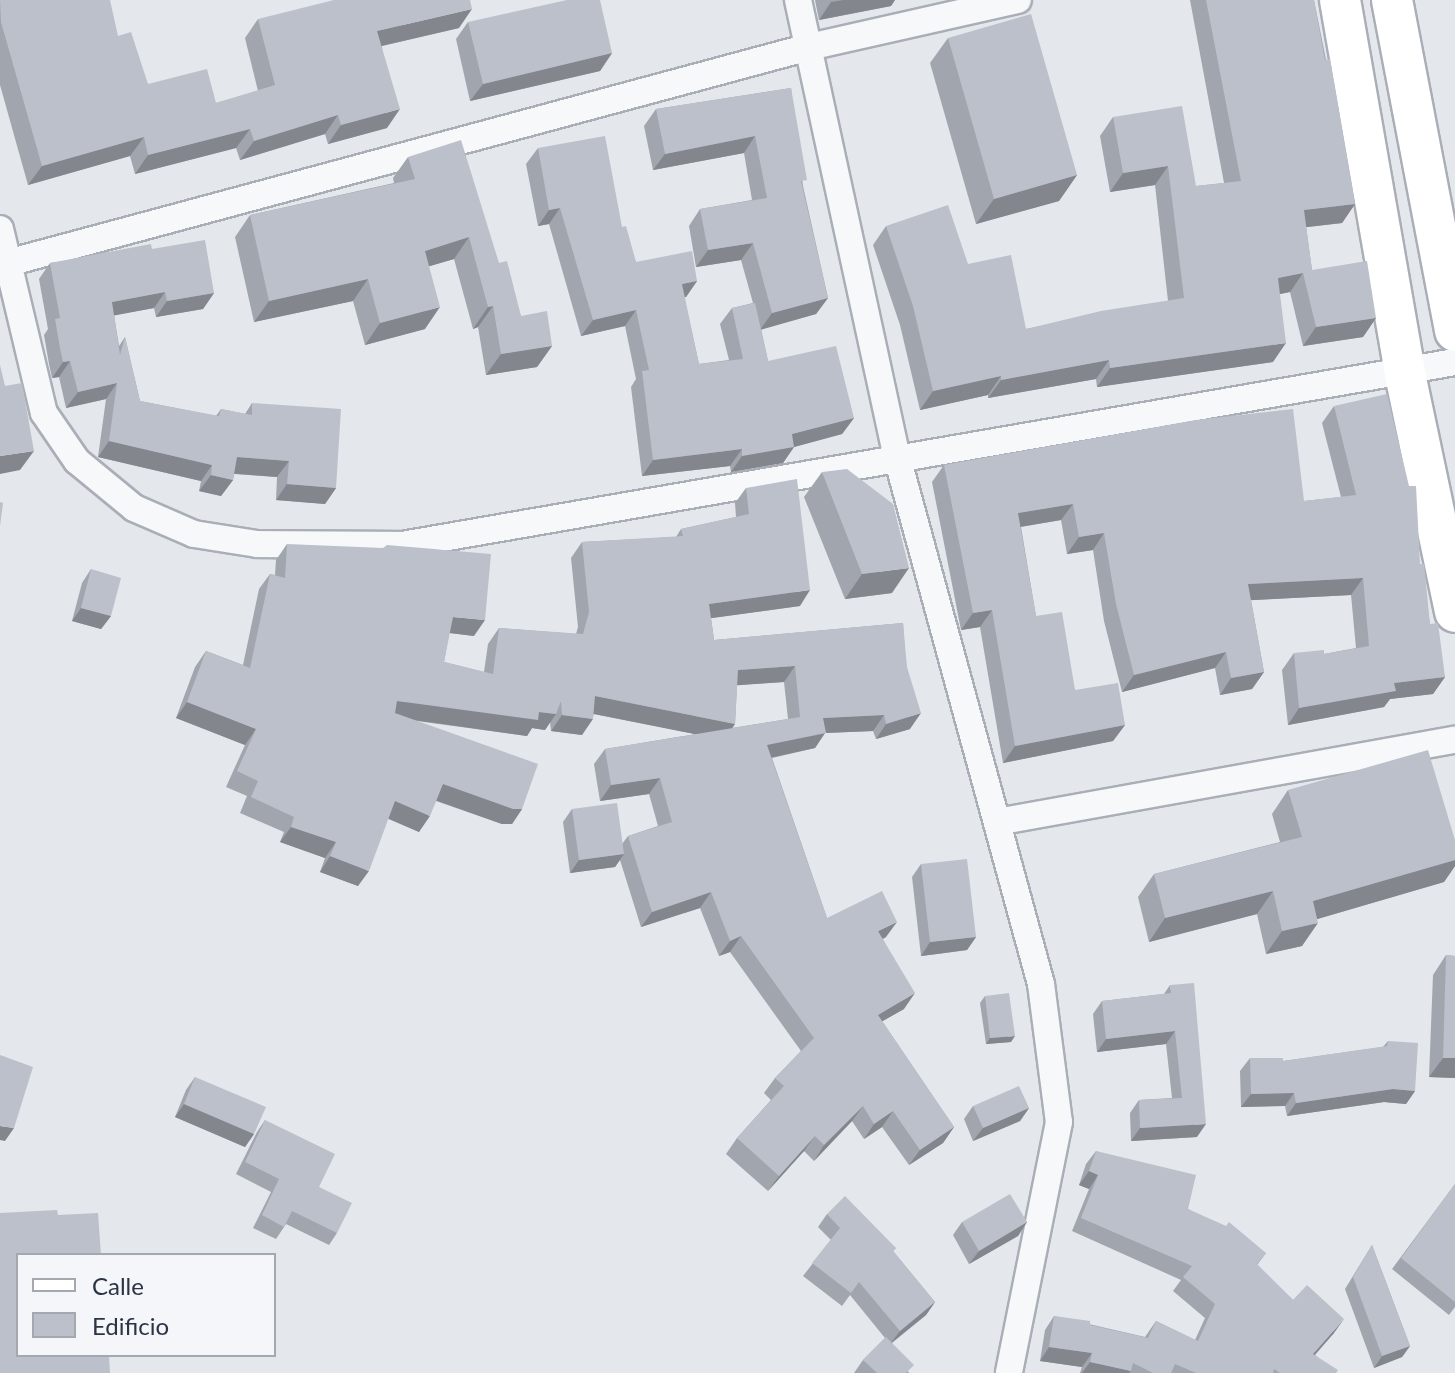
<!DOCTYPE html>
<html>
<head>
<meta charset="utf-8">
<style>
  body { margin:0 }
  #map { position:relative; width:1455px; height:1373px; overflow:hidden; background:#e4e7ec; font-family:Lato,sans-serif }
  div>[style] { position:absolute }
  .roads { filter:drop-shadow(2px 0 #a9aeb7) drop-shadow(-2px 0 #a9aeb7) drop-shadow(0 2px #a9aeb7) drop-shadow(0 -2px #a9aeb7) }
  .street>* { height:26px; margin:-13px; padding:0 13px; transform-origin:13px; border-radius:13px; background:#f7f8fa }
  .primary>* { height:40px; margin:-20px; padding:0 20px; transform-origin:20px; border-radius:20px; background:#fff }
  .wall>* { inset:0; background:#a1a5ae }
  .shaded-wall>* { inset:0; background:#83868d }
  .building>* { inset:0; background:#bbc0ca }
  span { translate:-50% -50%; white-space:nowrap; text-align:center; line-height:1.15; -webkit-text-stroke:7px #f4f6f9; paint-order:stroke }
  .legend { position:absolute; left:16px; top:1253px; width:260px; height:104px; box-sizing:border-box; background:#f4f6f9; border:2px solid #a4a8b1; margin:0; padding:10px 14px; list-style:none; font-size:24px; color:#2b3445 }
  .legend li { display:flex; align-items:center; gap:16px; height:40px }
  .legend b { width:40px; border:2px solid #a4a8b1 }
</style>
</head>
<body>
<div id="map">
  <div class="roads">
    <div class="street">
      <i style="left:798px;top:0;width:468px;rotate:77.8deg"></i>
      <i style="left:897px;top:457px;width:546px;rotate:74.72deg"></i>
      <i style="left:1041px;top:984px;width:139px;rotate:82.6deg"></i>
      <i style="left:1059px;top:1122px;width:256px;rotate:101.3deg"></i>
      <i style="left:0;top:229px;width:189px;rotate:76.6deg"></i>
      <i style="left:44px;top:413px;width:58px;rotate:55.5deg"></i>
      <i style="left:77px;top:461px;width:74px;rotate:39.5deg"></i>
      <i style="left:134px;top:508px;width:65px;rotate:23.4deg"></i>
      <i style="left:194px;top:534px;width:64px;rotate:9deg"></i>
      <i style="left:257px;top:544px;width:145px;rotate:0.4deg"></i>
      <i style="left:402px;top:545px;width:1069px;rotate:-9.86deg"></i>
      <i style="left:0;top:265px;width:838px;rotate:-15.08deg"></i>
      <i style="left:809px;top:47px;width:214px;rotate:-12.7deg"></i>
      <i style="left:997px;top:822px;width:465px;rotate:-10.2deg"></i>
    </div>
    <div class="primary">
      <i style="left:1340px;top:0;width:380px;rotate:80.1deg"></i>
      <i style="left:1405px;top:374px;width:243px;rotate:78.1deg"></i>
      <i style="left:1392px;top:0;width:337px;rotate:79.2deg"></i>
    </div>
  </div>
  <div class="wall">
    <i style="clip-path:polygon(0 0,118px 36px,148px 84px,216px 103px,258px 91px,245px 38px,258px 19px,459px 28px,382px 46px,387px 128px,328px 144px,325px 134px,240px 160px,236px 148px,135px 174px,130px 156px,28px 185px,0 85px)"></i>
    <i style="clip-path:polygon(815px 0,895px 0,891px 6px,819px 20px)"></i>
    <i style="clip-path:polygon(1190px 0,1314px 0,1355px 204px,1342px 223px,1306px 227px,1312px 270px,1376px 318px,1363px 337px,1303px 346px,1290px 292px,1280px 294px,1273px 362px,1097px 387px,1096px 379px,988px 398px,988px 395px,920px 410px,900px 325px,873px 245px,886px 226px,968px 264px,1026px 329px,1168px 301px,1155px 185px,1110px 192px,1100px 136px,1113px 117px,1196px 186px,1224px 183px)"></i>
    <i style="clip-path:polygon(468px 22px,612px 53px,600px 71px,470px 101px,456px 39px)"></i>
    <i style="clip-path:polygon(948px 38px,1077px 175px,1059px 201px,976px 224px,930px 63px)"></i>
    <i style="clip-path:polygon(791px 88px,803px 186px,828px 298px,816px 314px,761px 329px,768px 361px,854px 418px,842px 434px,794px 447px,783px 463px,731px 472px,730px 466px,642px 476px,631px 387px,636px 379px,625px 326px,581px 336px,549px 224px,538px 226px,526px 164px,538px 148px,622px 227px,636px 262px,697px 281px,686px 297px,684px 297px,699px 364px,729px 360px,720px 324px,732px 308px,753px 303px,741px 260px,696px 267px,689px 226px,700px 209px,752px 200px,744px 153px,653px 170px,644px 126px,656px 109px)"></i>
    <i style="clip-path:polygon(408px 157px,499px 263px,521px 316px,552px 346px,537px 367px,486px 375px,478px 327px,473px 329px,454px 259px,429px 266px,425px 329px,365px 345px,353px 301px,254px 322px,235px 237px,250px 215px,394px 183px,393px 178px)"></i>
    <i style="clip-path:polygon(152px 249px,214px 293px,203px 309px,156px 317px,154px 308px,114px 315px,119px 346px,125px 337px,140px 401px,216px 416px,221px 409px,245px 414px,252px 403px,336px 488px,325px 504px,276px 500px,277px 477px,234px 474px,233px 480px,221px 496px,199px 491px,201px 481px,98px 457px,106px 399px,66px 408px,59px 377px,52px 378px,49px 364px,44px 335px,48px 329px,39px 279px,50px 263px)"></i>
    <i style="clip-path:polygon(1334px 406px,1420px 564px,1430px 624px,1445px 677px,1433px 694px,1390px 699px,1384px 707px,1288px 725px,1282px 670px,1294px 653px,1324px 654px,1356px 648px,1351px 595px,1251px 600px,1264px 672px,1252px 689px,1220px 695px,1215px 668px,1122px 692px,1104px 621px,1093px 550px,1067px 554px,1061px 520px,1021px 527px,1036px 616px,1075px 690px,1125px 725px,1113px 741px,1003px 763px,980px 627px,961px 630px,932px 482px,944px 465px,1304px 501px,1341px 497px,1322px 423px)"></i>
    <i style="clip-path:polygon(822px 472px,892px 593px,845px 599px,804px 497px)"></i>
    <i style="clip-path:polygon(evenodd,746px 488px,800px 606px,711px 618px,714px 640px,903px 623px,910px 729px,876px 739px,873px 731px,825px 733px,815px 748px,772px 758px,827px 918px,886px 937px,883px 939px,904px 1009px,882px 1021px,954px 1127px,943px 1143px,909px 1165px,882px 1127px,864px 1139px,852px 1121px,814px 1161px,804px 1151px,768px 1191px,726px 1154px,737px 1138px,771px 1100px,764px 1093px,775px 1078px,801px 1051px,730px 952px,719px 956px,700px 908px,641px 927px,620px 860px,615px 867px,570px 873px,563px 822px,572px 809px,622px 844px,628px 836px,658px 826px,649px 794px,600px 801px,594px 764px,605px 749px,696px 734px,594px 714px,582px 735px,551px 731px,550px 722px,545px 730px,532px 728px,527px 736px,417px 721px,522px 809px,512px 824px,502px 824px,436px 801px,419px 832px,388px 818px,358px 886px,320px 872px,325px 858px,280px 842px,284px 832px,240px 813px,247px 796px,226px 787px,245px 745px,176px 718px,195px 667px,206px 651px,243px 665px,259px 589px,270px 574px,275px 575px,276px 560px,287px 544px,474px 636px,449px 633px,444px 662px,484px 672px,488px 644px,499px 628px,576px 634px,578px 627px,571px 558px,582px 542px,676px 537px,681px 529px,736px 517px,735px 503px,746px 488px,784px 682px,788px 719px,732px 728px,735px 724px,737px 685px,784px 682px)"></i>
    <i style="clip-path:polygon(91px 569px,111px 616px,101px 629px,72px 621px,82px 583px)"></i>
    <i style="clip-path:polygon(1288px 790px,1455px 840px,1455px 866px,1444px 882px,1317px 919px,1302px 946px,1266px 954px,1257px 914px,1149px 942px,1138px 897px,1154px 874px,1280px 842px,1272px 814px)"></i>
    <i style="clip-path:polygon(921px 864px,976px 937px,967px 950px,921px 956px,912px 877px)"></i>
    <i style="clip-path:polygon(1446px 955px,1455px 956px,1455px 1078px,1429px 1077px,1433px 975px)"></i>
    <i style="clip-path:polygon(1170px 985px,1197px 1137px,1131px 1141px,1130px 1113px,1139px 1100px,1172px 1098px,1166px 1044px,1097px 1052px,1093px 1014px,1102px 1001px,1164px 994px)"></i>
    <i style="clip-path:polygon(985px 996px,1011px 1042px,986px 1044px,980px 1003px)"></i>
    <i style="clip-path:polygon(1388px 1041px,1415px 1091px,1406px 1104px,1384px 1102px,1287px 1116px,1285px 1106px,1241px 1107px,1240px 1071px,1250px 1058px,1283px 1061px,1383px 1047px)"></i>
    <i style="clip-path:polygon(195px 1077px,254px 1134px,245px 1147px,175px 1117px,186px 1090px)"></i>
    <i style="clip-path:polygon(973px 1106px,1029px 1108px,1020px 1121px,973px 1141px,964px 1119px)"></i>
    <i style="clip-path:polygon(265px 1120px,319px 1187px,337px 1233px,329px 1245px,286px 1224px,276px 1239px,253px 1228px,271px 1192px,236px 1174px,257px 1132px)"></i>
    <i style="clip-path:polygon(1096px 1151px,1188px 1209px,1266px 1253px,1257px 1265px,1293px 1300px,1334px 1333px,1315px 1355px,1336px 1373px,1080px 1373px,1082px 1367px,1040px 1361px,1045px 1330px,1054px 1316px,1145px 1337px,1156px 1321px,1195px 1340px,1205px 1318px,1173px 1291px,1181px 1280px,1072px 1231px,1089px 1189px,1079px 1185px,1086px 1164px)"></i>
    <i style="clip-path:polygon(1455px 1184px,1455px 1307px,1449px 1315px,1392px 1269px)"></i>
    <i style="clip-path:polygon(827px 1214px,896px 1248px,893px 1251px,935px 1302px,926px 1315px,892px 1343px,909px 1373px,854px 1373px,863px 1360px,885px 1338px,850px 1295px,842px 1306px,803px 1276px,831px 1240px,818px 1227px)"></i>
    <i style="clip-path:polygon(962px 1222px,1027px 1222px,1018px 1236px,969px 1264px,953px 1235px)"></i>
    <i style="clip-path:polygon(1372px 1245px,1410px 1346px,1402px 1357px,1374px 1368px,1345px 1289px)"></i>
  </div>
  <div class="shaded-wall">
    <i style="clip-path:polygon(844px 0,895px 0,891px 6px,819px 20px,831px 2px)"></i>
    <i style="clip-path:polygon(472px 9px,459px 28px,364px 50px,377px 31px)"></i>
    <i style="clip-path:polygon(612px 53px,600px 71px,470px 101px,483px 84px)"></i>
    <i style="clip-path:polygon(400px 109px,387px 128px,328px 144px,341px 125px)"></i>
    <i style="clip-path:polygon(338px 115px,325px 134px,240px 160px,254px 141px)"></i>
    <i style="clip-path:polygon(250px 129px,236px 148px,135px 174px,148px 155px)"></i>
    <i style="clip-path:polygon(755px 136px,744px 153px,653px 170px,665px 154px)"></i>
    <i style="clip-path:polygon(144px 137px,130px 156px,28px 185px,42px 166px)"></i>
    <i style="clip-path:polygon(1168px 166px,1155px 185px,1110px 192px,1123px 173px)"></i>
    <i style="clip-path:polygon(1077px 175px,1059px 201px,976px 224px,994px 199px)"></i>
    <i style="clip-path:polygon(1355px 204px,1342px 223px,1291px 229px,1304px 210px)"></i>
    <i style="clip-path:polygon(560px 208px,549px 224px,538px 226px,549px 210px)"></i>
    <i style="clip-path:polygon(469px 237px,454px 259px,410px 272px,425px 251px)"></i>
    <i style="clip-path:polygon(753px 243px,741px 260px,696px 267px,708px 250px)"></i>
    <i style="clip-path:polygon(1303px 273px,1290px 292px,1265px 297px,1278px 278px)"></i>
    <i style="clip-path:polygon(368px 279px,353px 301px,254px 322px,269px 301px)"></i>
    <i style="clip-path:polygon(697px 281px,686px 297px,670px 300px,682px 284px)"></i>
    <i style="clip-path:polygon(165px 292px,154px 308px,101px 318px,112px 302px)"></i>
    <i style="clip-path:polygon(214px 293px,203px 309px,156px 317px,167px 301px)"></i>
    <i style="clip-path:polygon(828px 298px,816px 314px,760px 330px,772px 313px)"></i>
    <i style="clip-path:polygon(493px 306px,478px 327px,473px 329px,488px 307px)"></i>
    <i style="clip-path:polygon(440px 307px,425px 329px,365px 345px,380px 323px)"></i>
    <i style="clip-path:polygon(636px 310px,625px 326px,581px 336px,593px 320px)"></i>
    <i style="clip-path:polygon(1376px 318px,1363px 337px,1303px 346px,1316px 327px)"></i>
    <i style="clip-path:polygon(1286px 343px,1273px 362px,1097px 387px,1110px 368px)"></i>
    <i style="clip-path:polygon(552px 346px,537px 367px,486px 375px,501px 354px)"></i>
    <i style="clip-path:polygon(1109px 360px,1096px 379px,988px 398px,1001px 380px)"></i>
    <i style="clip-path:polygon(70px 361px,59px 377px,52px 378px,63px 362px)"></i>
    <i style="clip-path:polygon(1001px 376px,988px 395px,920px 410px,933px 391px)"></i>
    <i style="clip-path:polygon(117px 383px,106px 399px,66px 408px,78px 392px)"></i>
    <i style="clip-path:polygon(854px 418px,842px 434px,794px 447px,783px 463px,731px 472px,742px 456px,792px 434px)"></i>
    <i style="clip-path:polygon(109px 441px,212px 465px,201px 481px,98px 457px)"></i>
    <i style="clip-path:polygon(742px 449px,730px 466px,642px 476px,653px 460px)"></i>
    <i style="clip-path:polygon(34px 451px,20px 470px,0 474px,0 456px)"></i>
    <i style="clip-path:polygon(237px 457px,289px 461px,277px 477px,226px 473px)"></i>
    <i style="clip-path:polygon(211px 475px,233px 480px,221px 496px,199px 491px)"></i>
    <i style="clip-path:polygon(287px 484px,336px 488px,325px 504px,276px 500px)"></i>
    <i style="clip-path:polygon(1073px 504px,1061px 520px,1007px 529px,1018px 513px)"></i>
    <i style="clip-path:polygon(1104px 533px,1093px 550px,1067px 554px,1079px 537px)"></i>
    <i style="clip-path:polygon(909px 568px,892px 593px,845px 599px,862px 574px)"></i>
    <i style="clip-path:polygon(1363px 578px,1351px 595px,1236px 601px,1248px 584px)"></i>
    <i style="clip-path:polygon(810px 590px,800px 606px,698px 620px,709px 604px)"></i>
    <i style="clip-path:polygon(81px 608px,111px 616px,101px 629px,72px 621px)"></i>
    <i style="clip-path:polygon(992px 610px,980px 627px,961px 630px,973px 613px)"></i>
    <i style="clip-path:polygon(453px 617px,485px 620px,474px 636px,442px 632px)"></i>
    <i style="clip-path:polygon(1226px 652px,1215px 668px,1122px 692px,1134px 675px)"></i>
    <i style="clip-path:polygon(795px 666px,784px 682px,727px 686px,738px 670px)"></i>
    <i style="clip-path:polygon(1264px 672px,1252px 689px,1220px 695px,1231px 678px)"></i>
    <i style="clip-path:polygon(1445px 677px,1433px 694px,1390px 699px,1384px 707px,1288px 725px,1299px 708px,1394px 683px)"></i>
    <i style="clip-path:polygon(595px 696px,735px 724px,724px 740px,584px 712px)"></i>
    <i style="clip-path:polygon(397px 701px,539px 712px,556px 714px,545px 730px,532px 728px,527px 736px,386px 716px)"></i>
    <i style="clip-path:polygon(187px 702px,256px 729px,245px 745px,176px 718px)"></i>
    <i style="clip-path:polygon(921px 713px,910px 729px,876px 739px,886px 724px)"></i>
    <i style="clip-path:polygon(562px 715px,593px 719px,582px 735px,551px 731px)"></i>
    <i style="clip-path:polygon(884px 715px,873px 731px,825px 733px,815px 748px,756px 761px,767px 745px,823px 718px)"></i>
    <i style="clip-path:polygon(1125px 725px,1113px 741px,1003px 763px,1015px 746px)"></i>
    <i style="clip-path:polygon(660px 778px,649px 794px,600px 801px,611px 785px)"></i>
    <i style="clip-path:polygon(443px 784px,522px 809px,512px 824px,502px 824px,432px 799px)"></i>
    <i style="clip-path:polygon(395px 801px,430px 816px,419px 832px,384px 817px)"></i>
    <i style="clip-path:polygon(291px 827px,336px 842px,325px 858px,280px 842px)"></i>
    <i style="clip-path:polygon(624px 854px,615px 867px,570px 873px,579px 860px)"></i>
    <i style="clip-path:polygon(330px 856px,369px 871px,358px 886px,320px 872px)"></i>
    <i style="clip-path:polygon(1455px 860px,1455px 866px,1444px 882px,1297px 925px,1313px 901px)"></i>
    <i style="clip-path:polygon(1273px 891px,1257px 914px,1149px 942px,1165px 918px)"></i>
    <i style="clip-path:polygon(711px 892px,700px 908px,641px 927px,652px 912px)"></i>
    <i style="clip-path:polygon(897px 922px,886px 937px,867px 946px,878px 931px)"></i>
    <i style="clip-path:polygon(1318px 923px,1302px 946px,1266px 954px,1282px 931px)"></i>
    <i style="clip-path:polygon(741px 936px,730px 952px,719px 956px,730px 941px)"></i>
    <i style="clip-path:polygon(976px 937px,967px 950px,921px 956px,930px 942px)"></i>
    <i style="clip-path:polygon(915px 993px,904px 1009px,867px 1030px,878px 1015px)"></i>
    <i style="clip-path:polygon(1175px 1031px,1166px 1044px,1097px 1052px,1106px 1039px)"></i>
    <i style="clip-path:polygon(1015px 1036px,1011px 1042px,986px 1044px,990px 1038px)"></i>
    <i style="clip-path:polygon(1443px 1058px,1455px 1058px,1455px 1078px,1429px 1077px)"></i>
    <i style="clip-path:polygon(1393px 1089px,1415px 1091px,1406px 1104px,1384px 1102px,1287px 1116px,1296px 1103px)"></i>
    <i style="clip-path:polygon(1294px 1093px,1285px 1106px,1241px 1107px,1251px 1094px)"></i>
    <i style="clip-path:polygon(184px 1104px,254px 1134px,245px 1147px,175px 1117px)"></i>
    <i style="clip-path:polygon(863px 1106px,852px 1121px,814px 1161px,824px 1145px)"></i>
    <i style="clip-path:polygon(1029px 1108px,1020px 1121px,973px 1141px,983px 1128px)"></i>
    <i style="clip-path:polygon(893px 1111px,882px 1127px,864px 1139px,874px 1124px)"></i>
    <i style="clip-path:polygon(1206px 1124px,1197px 1137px,1131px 1141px,1140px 1128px)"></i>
    <i style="clip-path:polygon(0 1126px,14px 1128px,5px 1141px,0 1140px)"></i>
    <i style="clip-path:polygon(954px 1127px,943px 1143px,909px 1165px,920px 1150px)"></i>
    <i style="clip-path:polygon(815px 1136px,804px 1151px,768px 1191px,779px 1176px)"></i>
    <i style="clip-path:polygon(1089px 1171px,1098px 1175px,1089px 1189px,1079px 1185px)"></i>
    <i style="clip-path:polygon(1027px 1222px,1018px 1236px,969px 1264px,979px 1251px)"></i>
    <i style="clip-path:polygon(935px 1302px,926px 1315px,890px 1344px,900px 1331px)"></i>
    <i style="clip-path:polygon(1344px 1319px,1334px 1333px,1303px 1368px,1313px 1354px)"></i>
    <i style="clip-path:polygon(1410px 1346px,1402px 1357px,1374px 1368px,1382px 1356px)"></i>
    <i style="clip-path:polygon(1049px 1347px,1092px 1353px,1082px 1367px,1040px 1361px)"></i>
    <i style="clip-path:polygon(1090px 1362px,1131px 1371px,1129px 1373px,1082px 1373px)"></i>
  </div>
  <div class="building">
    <i style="clip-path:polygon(0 0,110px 0,118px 36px,131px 32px,148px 84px,207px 69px,216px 103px,275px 85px,258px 19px,334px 0,470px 0,472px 9px,377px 31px,400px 109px,341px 125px,338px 115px,254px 141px,250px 129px,148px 155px,144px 137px,42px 166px,1px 22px)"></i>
    <i style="clip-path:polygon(567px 0,600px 0,612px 53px,483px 84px,468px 22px)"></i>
    <i style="clip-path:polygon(1206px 0,1314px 0,1325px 60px,1330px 59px,1355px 204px,1304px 210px,1312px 270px,1367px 261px,1376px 318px,1316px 327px,1303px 273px,1278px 278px,1286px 343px,1110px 368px,1109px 360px,1001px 380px,1001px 376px,933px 391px,913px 306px,886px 226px,948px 205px,968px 264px,1011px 255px,1026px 329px,1101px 311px,1184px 298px,1168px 166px,1123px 173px,1113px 117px,1182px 106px,1196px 186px,1241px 181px)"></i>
    <i style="clip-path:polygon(1031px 14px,1077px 175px,994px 199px,948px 38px)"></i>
    <i style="clip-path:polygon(791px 88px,807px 180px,801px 181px,828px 298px,772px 313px,753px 243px,708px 250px,700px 209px,767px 198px,755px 136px,665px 154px,656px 109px)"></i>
    <i style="clip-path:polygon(605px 136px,622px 227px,626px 226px,636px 262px,692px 251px,697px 281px,682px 284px,699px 364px,743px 359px,732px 308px,755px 303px,768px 361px,836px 346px,854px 418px,792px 434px,794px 447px,742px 456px,742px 449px,653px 460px,642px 371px,649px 370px,636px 310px,593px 320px,560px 208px,549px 210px,538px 148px)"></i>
    <i style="clip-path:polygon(461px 140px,499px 263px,507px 261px,521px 316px,547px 311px,552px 346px,501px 354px,493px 306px,488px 307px,469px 237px,425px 251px,440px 307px,380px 323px,368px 279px,269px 301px,250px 215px,415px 179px,408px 157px)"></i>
    <i style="clip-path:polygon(205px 240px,214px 293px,167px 301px,165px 292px,112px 302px,120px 355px,125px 337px,140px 401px,219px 416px,221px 409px,252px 415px,252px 403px,341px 409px,336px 488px,287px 484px,289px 461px,237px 457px,233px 480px,211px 475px,212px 465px,109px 441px,117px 383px,78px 392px,70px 361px,63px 362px,60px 348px,55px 319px,60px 318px,50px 263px,151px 244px,152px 249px)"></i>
    <i style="clip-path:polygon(0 365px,5px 386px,22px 383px,34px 451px,0 456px)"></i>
    <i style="clip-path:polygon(1387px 394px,1409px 486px,1416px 486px,1420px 564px,1424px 564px,1430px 624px,1438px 623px,1445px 677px,1394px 683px,1396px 691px,1299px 708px,1294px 653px,1324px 650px,1324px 654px,1369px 646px,1363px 578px,1248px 584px,1264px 672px,1231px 678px,1226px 652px,1134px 675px,1116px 604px,1104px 533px,1079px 537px,1073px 504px,1018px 513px,1036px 616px,1062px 612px,1075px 690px,1118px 683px,1125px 725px,1015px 746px,992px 610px,973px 613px,944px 465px,1196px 420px,1293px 409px,1304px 501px,1356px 495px,1334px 406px)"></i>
    <i style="clip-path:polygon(847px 469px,893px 504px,909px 568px,862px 574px,822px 472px)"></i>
    <i style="clip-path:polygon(797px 479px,810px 590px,709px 604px,714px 640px,903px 623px,907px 667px,921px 713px,886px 724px,884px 715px,823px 718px,826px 733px,767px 745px,827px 918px,882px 891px,897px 922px,878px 931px,915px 993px,878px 1015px,954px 1127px,920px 1150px,893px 1111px,874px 1124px,863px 1106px,824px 1145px,815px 1136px,779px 1176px,737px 1138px,784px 1086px,775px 1078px,814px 1038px,741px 936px,730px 941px,711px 892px,652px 912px,628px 836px,672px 822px,660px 778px,611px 785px,605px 749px,800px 717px,795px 666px,738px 670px,735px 724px,595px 696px,593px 719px,562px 715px,561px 701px,556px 714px,539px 712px,538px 720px,397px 701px,395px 713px,538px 764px,522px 809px,513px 809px,443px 784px,430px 816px,395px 801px,369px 871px,330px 856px,336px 842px,291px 827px,294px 817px,251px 797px,258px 781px,237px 771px,256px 729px,187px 702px,206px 651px,250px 668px,270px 574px,285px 578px,287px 544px,383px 548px,387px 545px,491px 554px,485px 620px,453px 617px,444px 662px,493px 674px,499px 628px,583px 634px,589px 612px,582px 542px,683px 536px,681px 529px,749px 514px,746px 488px)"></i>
    <i style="clip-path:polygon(0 502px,3px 503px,0 526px)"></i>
    <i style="clip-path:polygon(91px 569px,121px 578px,111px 616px,81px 608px)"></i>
    <i style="clip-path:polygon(1428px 750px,1455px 840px,1455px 860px,1313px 901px,1318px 923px,1282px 931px,1273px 891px,1165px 918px,1154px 874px,1302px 837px,1288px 790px)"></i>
    <i style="clip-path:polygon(617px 803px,624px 854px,579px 860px,572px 809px)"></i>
    <i style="clip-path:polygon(967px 859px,976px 937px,930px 942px,921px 864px)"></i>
    <i style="clip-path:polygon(1446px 955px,1455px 956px,1455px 1058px,1443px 1058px)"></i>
    <i style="clip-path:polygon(1194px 983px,1206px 1124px,1140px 1128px,1139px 1100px,1182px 1098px,1175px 1031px,1106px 1039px,1102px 1001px,1171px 993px,1170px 985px)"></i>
    <i style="clip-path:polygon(1009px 993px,1015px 1036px,990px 1038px,985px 996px)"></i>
    <i style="clip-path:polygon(1388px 1041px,1418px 1043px,1415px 1091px,1393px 1089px,1296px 1103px,1294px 1093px,1251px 1094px,1250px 1058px,1283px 1058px,1283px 1061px,1387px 1046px)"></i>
    <i style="clip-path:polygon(0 1055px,33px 1067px,14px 1128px,0 1126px)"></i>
    <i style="clip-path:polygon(195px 1077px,266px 1107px,254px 1134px,184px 1104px)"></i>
    <i style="clip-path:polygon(1019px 1086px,1029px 1108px,983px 1128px,973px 1106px)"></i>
    <i style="clip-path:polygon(265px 1120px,335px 1154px,319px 1187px,352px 1203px,337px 1233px,292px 1211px,284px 1227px,262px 1215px,279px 1179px,245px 1162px)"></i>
    <i style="clip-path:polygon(1096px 1151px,1196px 1175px,1188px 1209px,1226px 1226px,1229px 1222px,1266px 1253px,1257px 1264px,1293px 1300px,1307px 1285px,1344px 1319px,1313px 1354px,1338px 1370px,1336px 1373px,1280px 1373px,1274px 1369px,1273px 1373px,1196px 1373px,1175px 1364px,1171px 1373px,1153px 1373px,1133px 1363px,1131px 1371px,1090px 1362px,1092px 1353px,1049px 1347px,1054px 1316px,1090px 1321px,1090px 1325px,1148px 1338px,1156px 1321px,1198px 1341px,1215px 1304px,1183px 1277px,1192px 1266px,1081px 1218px,1098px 1175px,1089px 1171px)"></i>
    <i style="clip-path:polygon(1455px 1184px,1455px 1302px,1401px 1258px)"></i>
    <i style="clip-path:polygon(1010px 1194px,1027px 1222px,979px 1251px,962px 1222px)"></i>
    <i style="clip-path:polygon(845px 1196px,896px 1248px,893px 1251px,935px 1302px,900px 1331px,859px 1282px,851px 1293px,812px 1263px,840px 1228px,827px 1214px)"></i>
    <i style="clip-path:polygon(57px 1210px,58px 1215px,98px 1213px,101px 1255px,18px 1255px,18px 1355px,109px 1355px,110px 1373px,0 1373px,0 1213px)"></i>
    <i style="clip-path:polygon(1372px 1245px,1410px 1346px,1382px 1356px,1353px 1277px)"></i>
    <i style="clip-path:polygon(886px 1337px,914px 1365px,906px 1373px,877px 1373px,863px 1360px)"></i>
  </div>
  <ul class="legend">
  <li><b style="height:10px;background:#fff"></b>Calle</li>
  <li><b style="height:22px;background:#bbc0ca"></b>Edificio</li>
  </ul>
</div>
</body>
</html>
